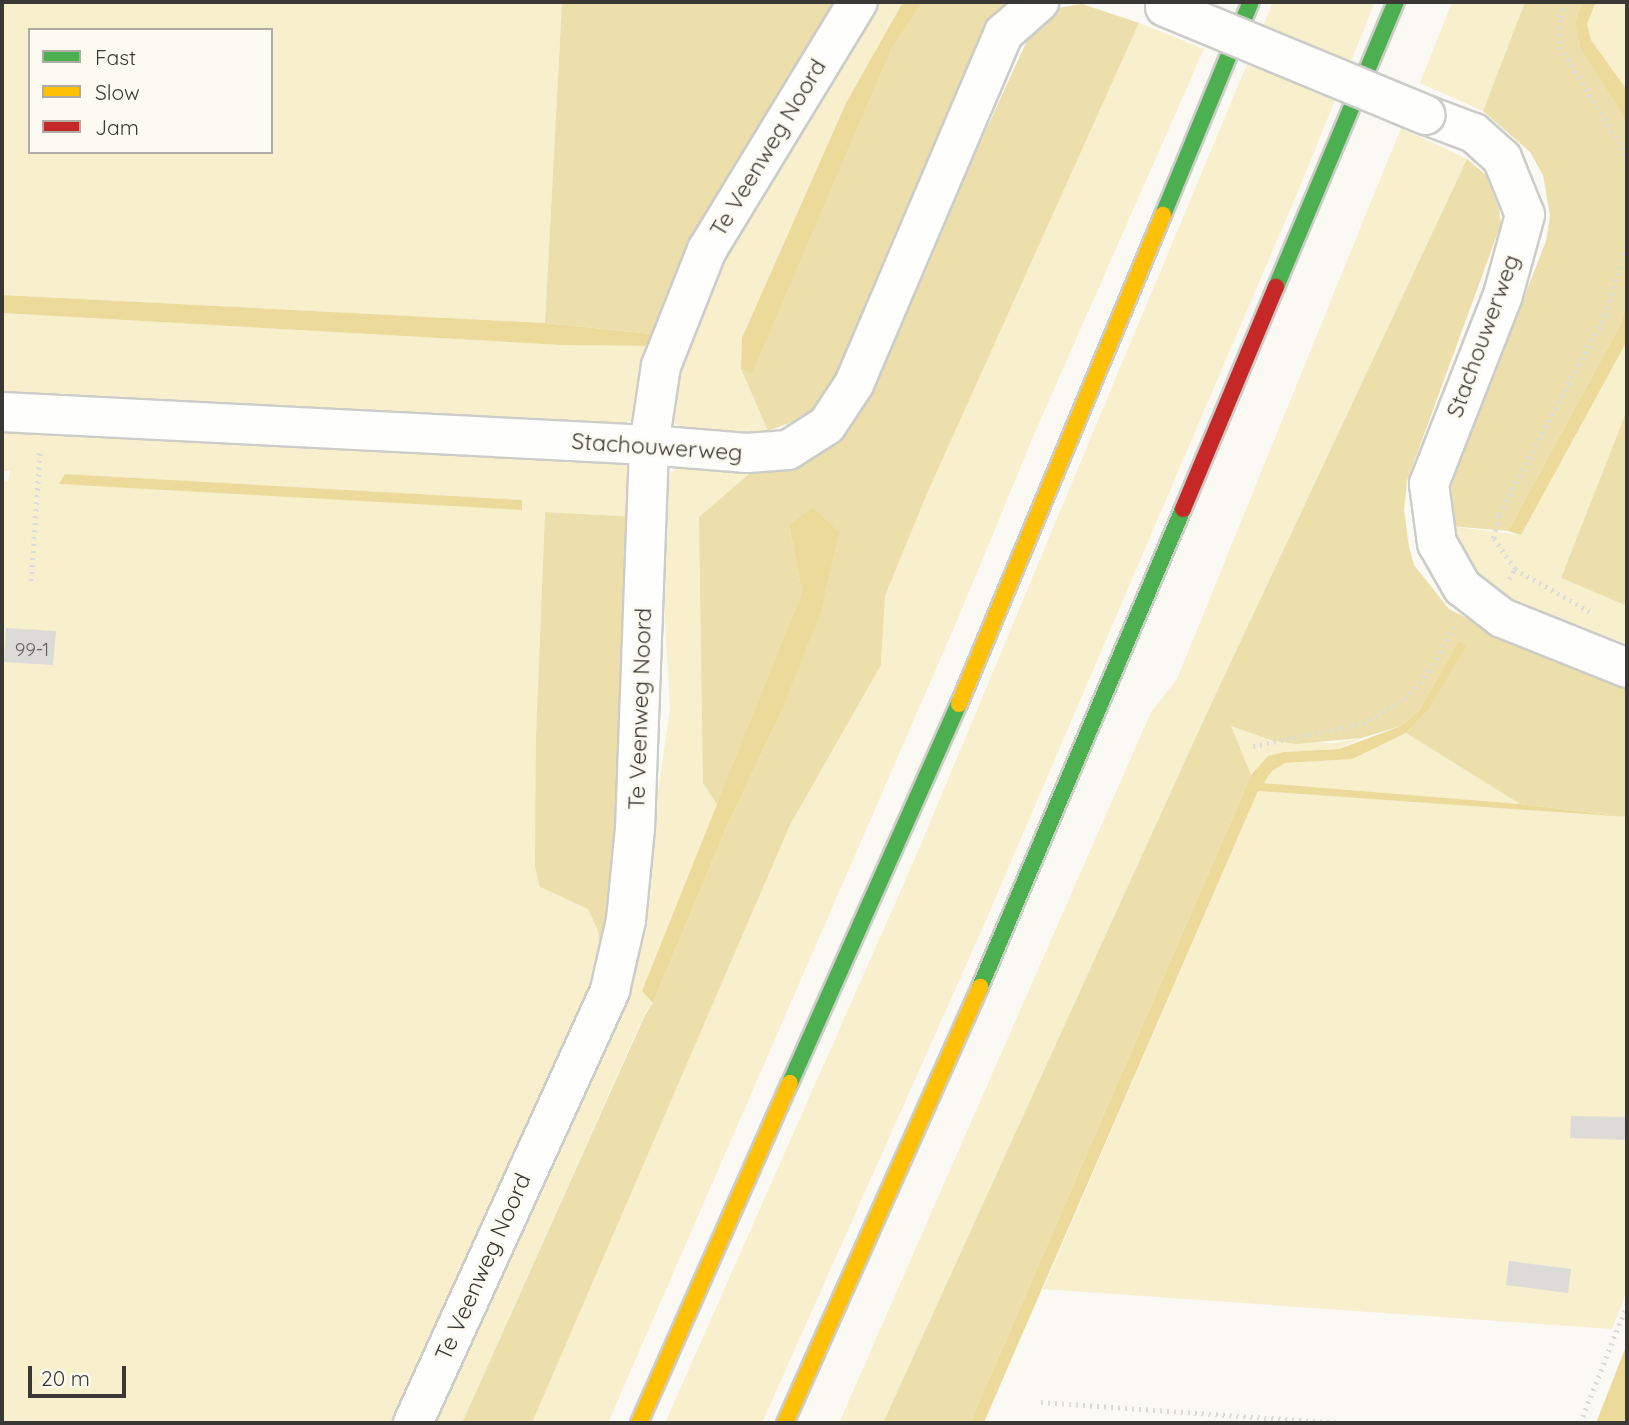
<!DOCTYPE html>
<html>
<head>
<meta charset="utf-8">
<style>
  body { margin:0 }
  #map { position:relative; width:1629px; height:1425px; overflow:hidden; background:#faf9f4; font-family:Quicksand,sans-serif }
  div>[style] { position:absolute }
  .green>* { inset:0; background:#f8efcc }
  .forest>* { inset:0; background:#ecdfab }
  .water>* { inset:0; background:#ebda99 }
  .building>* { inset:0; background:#dcdbd7 }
  .path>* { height:4.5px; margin-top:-2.25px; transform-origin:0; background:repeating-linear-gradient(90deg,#dbdbda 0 2px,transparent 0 7px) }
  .roads { filter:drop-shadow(2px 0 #ccccc8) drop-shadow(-2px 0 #ccccc8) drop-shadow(0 2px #ccccc8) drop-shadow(0 -2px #ccccc8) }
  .street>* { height:38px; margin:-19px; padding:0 19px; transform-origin:19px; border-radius:19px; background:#fefefd }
  .fast>* { height:16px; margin:-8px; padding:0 8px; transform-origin:8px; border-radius:8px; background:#4caf50 }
  .slow>* { height:16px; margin:-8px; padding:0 8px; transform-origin:8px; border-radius:8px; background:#ffc107 }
  .jam>* { height:16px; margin:-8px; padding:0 8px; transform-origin:8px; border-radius:8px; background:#c62828 }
  .bridges { filter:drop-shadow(2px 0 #ccccc8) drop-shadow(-2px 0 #ccccc8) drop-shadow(0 2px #ccccc8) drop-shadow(0 -2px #ccccc8) }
  .street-bridge>* { height:38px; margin:-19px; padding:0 19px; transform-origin:19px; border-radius:19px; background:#fefefd }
  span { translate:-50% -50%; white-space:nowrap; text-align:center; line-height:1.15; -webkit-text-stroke:6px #fdfaf1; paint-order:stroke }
  .number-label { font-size:19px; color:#62615d }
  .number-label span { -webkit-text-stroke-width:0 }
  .street-label { font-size:23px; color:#393834 }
  .frame { position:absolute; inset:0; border:4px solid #393834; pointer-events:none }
  .legend { position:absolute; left:28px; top:28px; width:245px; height:126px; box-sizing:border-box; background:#fdfaf1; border:2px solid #afaca5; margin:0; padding:9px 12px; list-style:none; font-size:21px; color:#393834 }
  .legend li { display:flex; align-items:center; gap:14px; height:35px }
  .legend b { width:35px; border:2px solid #afaca5 }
  .scale { position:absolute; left:28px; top:1366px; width:98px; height:32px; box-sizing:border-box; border:4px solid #393834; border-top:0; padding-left:9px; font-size:21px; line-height:24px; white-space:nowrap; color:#393834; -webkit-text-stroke:5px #fdfaf1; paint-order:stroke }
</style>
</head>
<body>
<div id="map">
  <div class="green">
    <i style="clip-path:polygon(evenodd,2px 2px,562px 2px,545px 323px,2px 295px,2px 2px,30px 30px,271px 30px,271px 152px,30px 152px,30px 30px)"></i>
    <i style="clip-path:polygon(875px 2px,903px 2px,846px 103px,742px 338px,741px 369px,768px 431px,744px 434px,696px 433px,679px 428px,666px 413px,686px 324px)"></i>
    <i style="clip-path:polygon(1273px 2px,1375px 2px,1296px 196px,987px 918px,762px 1423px,665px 1423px,913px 863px)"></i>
    <i style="clip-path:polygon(1452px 2px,1525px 2px,1483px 111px,1420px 83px)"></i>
    <i style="clip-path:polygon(1596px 2px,1627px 2px,1627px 90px,1591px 40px,1587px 24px)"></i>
    <i style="clip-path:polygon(1139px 23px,1204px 49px,1036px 430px,956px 623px,608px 1423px,532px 1423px,790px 825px,881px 665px,885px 596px,926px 496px)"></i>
    <i style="clip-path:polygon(1401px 128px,1467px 159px,1205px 717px,883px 1423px,839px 1423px,1151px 712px,1177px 679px)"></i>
    <i style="clip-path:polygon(2px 313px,562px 345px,659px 346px,641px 409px,630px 421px,613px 428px,2px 400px)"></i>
    <i style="clip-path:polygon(1627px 341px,1627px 410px,1561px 578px,1627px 606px,1627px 644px,1511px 600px,1489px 588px,1475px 577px,1449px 526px,1521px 535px)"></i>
    <i style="clip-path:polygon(evenodd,2px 422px,621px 462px,634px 471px,638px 517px,545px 512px,536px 735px,540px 887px,588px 909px,598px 931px,603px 979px,405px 1423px,2px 1423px,2px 480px,8px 481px,10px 471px,2px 471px,2px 422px,65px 474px,521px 500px,522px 501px,60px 484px,65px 474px)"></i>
    <i style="clip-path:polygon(685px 463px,756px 468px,703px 783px,718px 806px,642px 991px,653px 1003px,644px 1015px,462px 1423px,421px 1423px,645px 883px,670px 708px,659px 523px,662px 478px)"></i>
    <i style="clip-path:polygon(1230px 726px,1270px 740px,1334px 743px,1362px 738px,1339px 749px,1285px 752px,1268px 756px,1251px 775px)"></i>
    <i style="clip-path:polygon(1406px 733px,1520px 804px,1264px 783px,1272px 771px,1285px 763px,1352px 759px)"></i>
    <i style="clip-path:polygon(1258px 791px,1627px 817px,1627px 1291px,1612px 1329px,1043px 1289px)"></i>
  </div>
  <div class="forest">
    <i style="clip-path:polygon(562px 2px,847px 2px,662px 335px,545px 323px)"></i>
    <i style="clip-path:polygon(923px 2px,1011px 2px,833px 389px,805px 417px,768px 431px,741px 369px,752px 372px,892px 48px)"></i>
    <i style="clip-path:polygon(1525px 2px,1582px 2px,1575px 21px,1627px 121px,1627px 305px,1620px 325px,1508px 531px,1449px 526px,1448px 501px,1450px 488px,1546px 241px,1550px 216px,1543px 175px,1530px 152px,1483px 111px)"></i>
    <i style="clip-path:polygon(1082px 4px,1139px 23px,926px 496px,885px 596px,881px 665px,790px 825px,532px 1423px,462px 1423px,645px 1015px,653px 1003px,727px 826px,778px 719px,826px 589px,827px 582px,789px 525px,802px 593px,718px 806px,703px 783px,699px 517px,756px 468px,856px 415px,1029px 36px,1040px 17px,1057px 8px)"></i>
    <i style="clip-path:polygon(1467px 159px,1486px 175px,1499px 209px,1501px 224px,1407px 481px,1404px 510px,1409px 547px,1414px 565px,1449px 609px,1504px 637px,1627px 685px,1627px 817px,1520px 804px,1406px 733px,1427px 712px,1458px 641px,1420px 709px,1401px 726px,1362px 738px,1296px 744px,1270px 740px,1231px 726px,1251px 775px,970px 1423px,883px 1423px,1205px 717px)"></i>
    <i style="clip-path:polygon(1627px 410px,1627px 606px,1561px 578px)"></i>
    <i style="clip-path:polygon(545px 512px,638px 517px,630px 785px,603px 979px,598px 931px,588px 909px,540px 887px,535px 867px,536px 735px)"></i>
  </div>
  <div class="water">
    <i style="clip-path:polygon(903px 2px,923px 2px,892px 48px,752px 373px,741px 369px,742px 338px,846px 103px)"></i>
    <i style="clip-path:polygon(1582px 2px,1596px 2px,1587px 24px,1591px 40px,1627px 90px,1627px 121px,1580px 47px,1575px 21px)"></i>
    <i style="clip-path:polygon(2px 295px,545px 323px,662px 335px,659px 346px,562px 345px,2px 313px)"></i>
    <i style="clip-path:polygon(1627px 305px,1627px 341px,1521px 535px,1508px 531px,1620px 325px)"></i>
    <i style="clip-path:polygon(65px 474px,522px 500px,522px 510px,59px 484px)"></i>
    <i style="clip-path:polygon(813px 508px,839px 532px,821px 611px,778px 719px,727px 826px,653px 1003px,642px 991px,802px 593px,789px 525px)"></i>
    <i style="clip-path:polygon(1458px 641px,1466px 646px,1427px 712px,1406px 733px,1352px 759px,1285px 763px,1272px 771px,1264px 783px,1520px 804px,1627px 817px,1258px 791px,985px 1420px,984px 1423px,970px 1423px,1251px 775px,1268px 756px,1284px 752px,1339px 749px,1401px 726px,1420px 709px)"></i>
    <i style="clip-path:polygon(1627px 1344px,1627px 1423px,1596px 1423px)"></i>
  </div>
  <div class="building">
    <i style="clip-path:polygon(6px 628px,56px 631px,53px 665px,4px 662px)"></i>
    <i style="clip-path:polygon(1571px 1116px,1627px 1117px,1627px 1140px,1570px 1138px)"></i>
    <i style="clip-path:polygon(1509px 1261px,1571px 1269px,1568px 1293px,1506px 1285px)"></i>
  </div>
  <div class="path">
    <i style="left:1565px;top:2px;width:19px;rotate:106deg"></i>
    <i style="left:1560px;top:20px;width:27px;rotate:90deg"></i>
    <i style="left:1560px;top:47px;width:118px;rotate:58.2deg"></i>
    <i style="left:1622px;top:147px;width:22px;rotate:77deg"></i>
    <i style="left:1515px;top:569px;width:87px;rotate:29.5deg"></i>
    <i style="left:1509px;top:579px;width:12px;rotate:-59deg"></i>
    <i style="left:1515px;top:569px;width:38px;rotate:-125deg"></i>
    <i style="left:1493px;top:538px;width:25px;rotate:-76deg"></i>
    <i style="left:1499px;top:514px;width:225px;rotate:-62deg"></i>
    <i style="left:1605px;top:315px;width:75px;rotate:-73deg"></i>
    <i style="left:31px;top:581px;width:132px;rotate:-86.1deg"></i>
    <i style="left:1253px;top:746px;width:112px;rotate:-11.8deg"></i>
    <i style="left:1363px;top:723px;width:48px;rotate:-29.7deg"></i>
    <i style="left:1405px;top:699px;width:37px;rotate:-49deg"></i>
    <i style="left:1429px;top:671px;width:53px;rotate:-60.5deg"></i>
    <i style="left:1041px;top:1402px;width:299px;rotate:4deg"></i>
    <i style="left:1580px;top:1423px;width:128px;rotate:-68.4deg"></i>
  </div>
  <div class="roads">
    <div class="street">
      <i style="left:1426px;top:115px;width:51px;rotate:20.6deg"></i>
      <i style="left:1474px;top:133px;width:38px;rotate:42deg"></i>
      <i style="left:1502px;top:158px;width:61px;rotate:68deg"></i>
      <i style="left:1525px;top:215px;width:83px;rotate:105.4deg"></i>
      <i style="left:1503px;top:295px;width:203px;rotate:111.4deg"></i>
      <i style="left:1429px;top:484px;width:60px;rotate:82.3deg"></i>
      <i style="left:1437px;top:543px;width:51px;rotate:60.4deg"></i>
      <i style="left:1462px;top:587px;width:51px;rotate:37.8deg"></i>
      <i style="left:1502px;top:618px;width:135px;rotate:21.8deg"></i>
      <i style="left:2px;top:412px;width:648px;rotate:2.92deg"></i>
      <i style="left:649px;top:445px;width:98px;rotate:4.7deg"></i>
      <i style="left:747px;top:453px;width:41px;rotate:-4.2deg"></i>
      <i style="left:788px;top:450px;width:46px;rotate:-32.7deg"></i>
      <i style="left:827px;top:425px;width:49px;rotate:-56.6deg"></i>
      <i style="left:854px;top:384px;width:382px;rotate:-66.9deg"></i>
      <i style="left:1004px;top:33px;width:47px;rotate:-41.5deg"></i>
      <i style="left:413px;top:1423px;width:476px;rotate:-65.5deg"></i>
      <i style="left:610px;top:990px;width:72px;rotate:-77.1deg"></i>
      <i style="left:626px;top:920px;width:91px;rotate:-84.4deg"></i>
      <i style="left:635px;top:829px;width:384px;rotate:-87.9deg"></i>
      <i style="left:649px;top:445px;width:80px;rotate:-81.4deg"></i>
      <i style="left:661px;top:366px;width:125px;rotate:-68.4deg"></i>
      <i style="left:707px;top:250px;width:290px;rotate:-58.7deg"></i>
    </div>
    <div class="fast">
      <i style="left:1163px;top:215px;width:230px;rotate:-67.6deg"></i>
      <i style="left:1276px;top:287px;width:309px;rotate:-67.2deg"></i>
      <i style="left:980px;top:987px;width:519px;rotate:-66.99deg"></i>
      <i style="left:790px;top:1083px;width:415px;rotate:-66deg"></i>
    </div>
    <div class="slow">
      <i style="left:959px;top:704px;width:530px;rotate:-67.36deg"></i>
      <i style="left:639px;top:1423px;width:372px;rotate:-66.1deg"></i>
      <i style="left:785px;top:1423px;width:478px;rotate:-65.9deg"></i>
    </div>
    <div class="jam">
      <i style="left:1183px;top:509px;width:241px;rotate:-67.3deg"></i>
    </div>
  </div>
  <div class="bridges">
    <div class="street-bridge">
      <i style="left:1165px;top:7px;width:282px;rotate:22.5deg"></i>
    </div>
  </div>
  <div class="number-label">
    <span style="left:32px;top:650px">99-1</span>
  </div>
  <div class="street-label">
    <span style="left:768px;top:148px;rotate:-59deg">Te Veenweg Noord</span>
    <span style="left:1483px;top:336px;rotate:-70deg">Stachouwerweg</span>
    <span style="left:657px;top:447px;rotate:4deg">Stachouwerweg</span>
    <span style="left:640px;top:709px;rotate:-88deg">Te Veenweg Noord</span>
    <span style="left:483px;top:1267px;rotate:-66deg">Te Veenweg Noord</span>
  </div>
  <div class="frame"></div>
  <ul class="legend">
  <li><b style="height:9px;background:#4caf50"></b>Fast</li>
  <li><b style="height:9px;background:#ffc107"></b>Slow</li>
  <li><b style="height:9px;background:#c62828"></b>Jam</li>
  </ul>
  <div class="scale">20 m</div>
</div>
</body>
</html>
